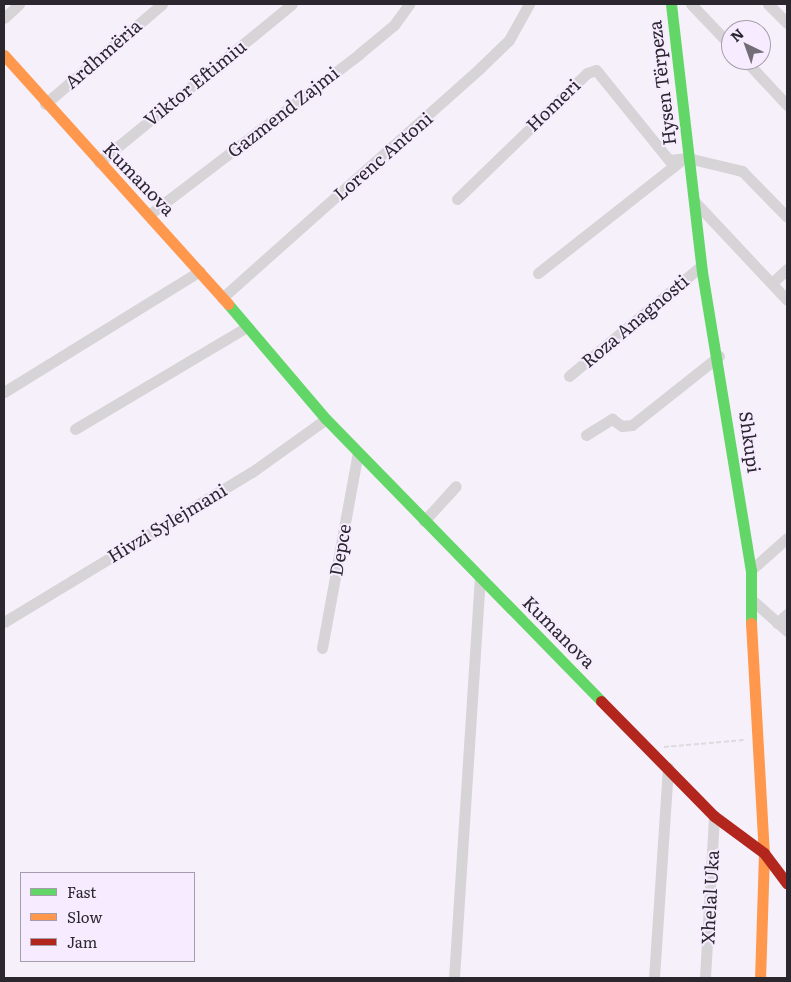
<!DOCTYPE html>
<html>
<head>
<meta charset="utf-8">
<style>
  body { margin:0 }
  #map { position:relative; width:791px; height:982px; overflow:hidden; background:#f6f0fb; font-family:Literata,serif }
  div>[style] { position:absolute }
  .path>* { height:2px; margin-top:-1px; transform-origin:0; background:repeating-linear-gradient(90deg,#dcdbde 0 5px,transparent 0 7.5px) }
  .street>* { height:11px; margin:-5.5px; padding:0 5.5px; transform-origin:5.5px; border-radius:5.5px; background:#d6d4d6 }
  .fast>* { height:11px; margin:-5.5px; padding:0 5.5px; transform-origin:5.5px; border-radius:5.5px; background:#63d668 }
  .slow>* { height:11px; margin:-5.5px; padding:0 5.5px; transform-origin:5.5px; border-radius:5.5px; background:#ff974d }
  .jam>* { height:11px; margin:-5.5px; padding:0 5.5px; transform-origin:5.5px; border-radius:5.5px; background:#b3261e }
  span { translate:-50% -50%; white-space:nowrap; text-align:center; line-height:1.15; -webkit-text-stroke:4px #f7ecff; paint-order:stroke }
  .street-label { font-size:18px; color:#2b272e }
  .frame { position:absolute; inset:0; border:5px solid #2b272e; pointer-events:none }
  .legend { position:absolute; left:20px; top:872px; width:175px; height:90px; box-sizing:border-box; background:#f7ecff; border:1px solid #a59dab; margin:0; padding:6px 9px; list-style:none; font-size:15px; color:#2b272e }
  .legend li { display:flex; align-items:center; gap:10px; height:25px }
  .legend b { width:25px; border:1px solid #a59dab }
  .north { position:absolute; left:721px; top:20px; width:50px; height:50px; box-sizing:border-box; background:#f7ecff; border:1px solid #a59dab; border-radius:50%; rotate:318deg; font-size:14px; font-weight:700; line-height:20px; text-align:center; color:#2b272e }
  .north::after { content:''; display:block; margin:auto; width:18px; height:22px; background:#726d76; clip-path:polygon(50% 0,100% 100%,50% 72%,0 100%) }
</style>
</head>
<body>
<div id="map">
  <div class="path">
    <i style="left:664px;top:747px;width:80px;rotate:-5deg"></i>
  </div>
  <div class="street">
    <i style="left:691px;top:4px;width:58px;rotate:46.4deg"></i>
    <i style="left:768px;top:4px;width:27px;rotate:45deg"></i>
    <i style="left:4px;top:18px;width:21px;rotate:-43deg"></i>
    <i style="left:745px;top:60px;width:62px;rotate:47deg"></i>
    <i style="left:45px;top:104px;width:154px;rotate:-40.5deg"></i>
    <i style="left:99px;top:162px;width:249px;rotate:-39.3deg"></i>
    <i style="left:457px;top:199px;width:181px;rotate:-44.1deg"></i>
    <i style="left:587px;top:73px;width:9px;rotate:-18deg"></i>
    <i style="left:596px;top:70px;width:116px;rotate:51deg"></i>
    <i style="left:669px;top:160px;width:19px;rotate:-6deg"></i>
    <i style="left:688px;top:158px;width:56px;rotate:13.5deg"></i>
    <i style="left:742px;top:171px;width:64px;rotate:45.6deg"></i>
    <i style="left:695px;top:202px;width:134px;rotate:46.8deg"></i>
    <i style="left:150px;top:214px;width:263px;rotate:-37.4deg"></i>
    <i style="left:359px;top:54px;width:45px;rotate:-39.6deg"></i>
    <i style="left:394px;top:25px;width:26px;rotate:-54deg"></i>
    <i style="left:538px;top:273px;width:179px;rotate:-38.2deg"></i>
    <i style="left:773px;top:282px;width:19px;rotate:-43deg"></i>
    <i style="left:222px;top:298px;width:346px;rotate:-41.7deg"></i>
    <i style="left:480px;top:68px;width:40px;rotate:-44deg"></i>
    <i style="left:509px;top:40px;width:41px;rotate:-60.9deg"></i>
    <i style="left:569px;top:376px;width:172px;rotate:-39.8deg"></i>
    <i style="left:4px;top:392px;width:230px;rotate:-31.7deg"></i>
    <i style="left:75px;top:429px;width:200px;rotate:-30.7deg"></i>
    <i style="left:586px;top:435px;width:31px;rotate:-32deg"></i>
    <i style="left:612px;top:419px;width:12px;rotate:35deg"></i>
    <i style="left:622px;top:426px;width:10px;rotate:-6deg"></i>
    <i style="left:632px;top:425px;width:111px;rotate:-38.4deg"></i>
    <i style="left:424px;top:521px;width:47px;rotate:-47.6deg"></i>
    <i style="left:751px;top:570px;width:48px;rotate:-41.6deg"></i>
    <i style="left:752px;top:600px;width:47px;rotate:41.5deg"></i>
    <i style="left:4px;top:622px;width:290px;rotate:-31.2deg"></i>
    <i style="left:252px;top:472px;width:91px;rotate:-35.6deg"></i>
    <i style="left:777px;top:623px;width:13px;rotate:-42deg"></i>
    <i style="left:322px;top:648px;width:199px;rotate:-79.6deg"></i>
    <i style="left:454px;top:978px;width:402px;rotate:-86.3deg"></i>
    <i style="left:654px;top:978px;width:211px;rotate:-86.2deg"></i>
    <i style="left:705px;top:978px;width:162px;rotate:-86.8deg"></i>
  </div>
  <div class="fast">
    <i style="left:671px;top:4px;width:270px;rotate:83.4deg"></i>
    <i style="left:702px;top:272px;width:302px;rotate:80.7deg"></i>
    <i style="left:751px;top:570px;width:53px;rotate:90deg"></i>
    <i style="left:228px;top:304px;width:151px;rotate:49.6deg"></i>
    <i style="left:326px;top:419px;width:394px;rotate:45.7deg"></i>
  </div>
  <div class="slow">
    <i style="left:4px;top:55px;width:335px;rotate:48deg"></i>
    <i style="left:751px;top:623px;width:230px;rotate:86.8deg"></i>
    <i style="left:764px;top:853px;width:125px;rotate:91.8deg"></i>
  </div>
  <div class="jam">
    <i style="left:601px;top:701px;width:161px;rotate:45.5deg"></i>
    <i style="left:714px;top:816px;width:62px;rotate:36.5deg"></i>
    <i style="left:764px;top:853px;width:38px;rotate:53deg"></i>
  </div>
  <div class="street-label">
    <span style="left:103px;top:54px;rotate:-41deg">Ardhmëria</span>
    <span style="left:195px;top:83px;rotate:-39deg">Viktor Eftimiu</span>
    <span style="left:662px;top:83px;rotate:-97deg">Hysen Tërpeza</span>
    <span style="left:553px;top:105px;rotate:-44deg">Homeri</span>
    <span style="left:283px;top:112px;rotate:-38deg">Gazmend Zajmi</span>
    <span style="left:383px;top:156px;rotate:-41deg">Lorenc Antoni</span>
    <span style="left:139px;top:179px;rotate:46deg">Kumanova</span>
    <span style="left:635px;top:321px;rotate:-40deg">Roza Anagnosti</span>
    <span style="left:750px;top:442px;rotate:82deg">Shkupi</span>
    <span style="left:167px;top:523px;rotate:-31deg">Hivzi Sylejmani</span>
    <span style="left:340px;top:550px;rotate:-80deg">Depce</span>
    <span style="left:559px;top:632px;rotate:45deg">Kumanova</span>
    <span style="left:710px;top:897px;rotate:-87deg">Xhelal Uka</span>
  </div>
  <div class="frame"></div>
  <ul class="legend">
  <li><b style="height:6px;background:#63d668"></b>Fast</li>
  <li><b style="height:6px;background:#ff974d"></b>Slow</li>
  <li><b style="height:6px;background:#b3261e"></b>Jam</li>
  </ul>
  <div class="north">N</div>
</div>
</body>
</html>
